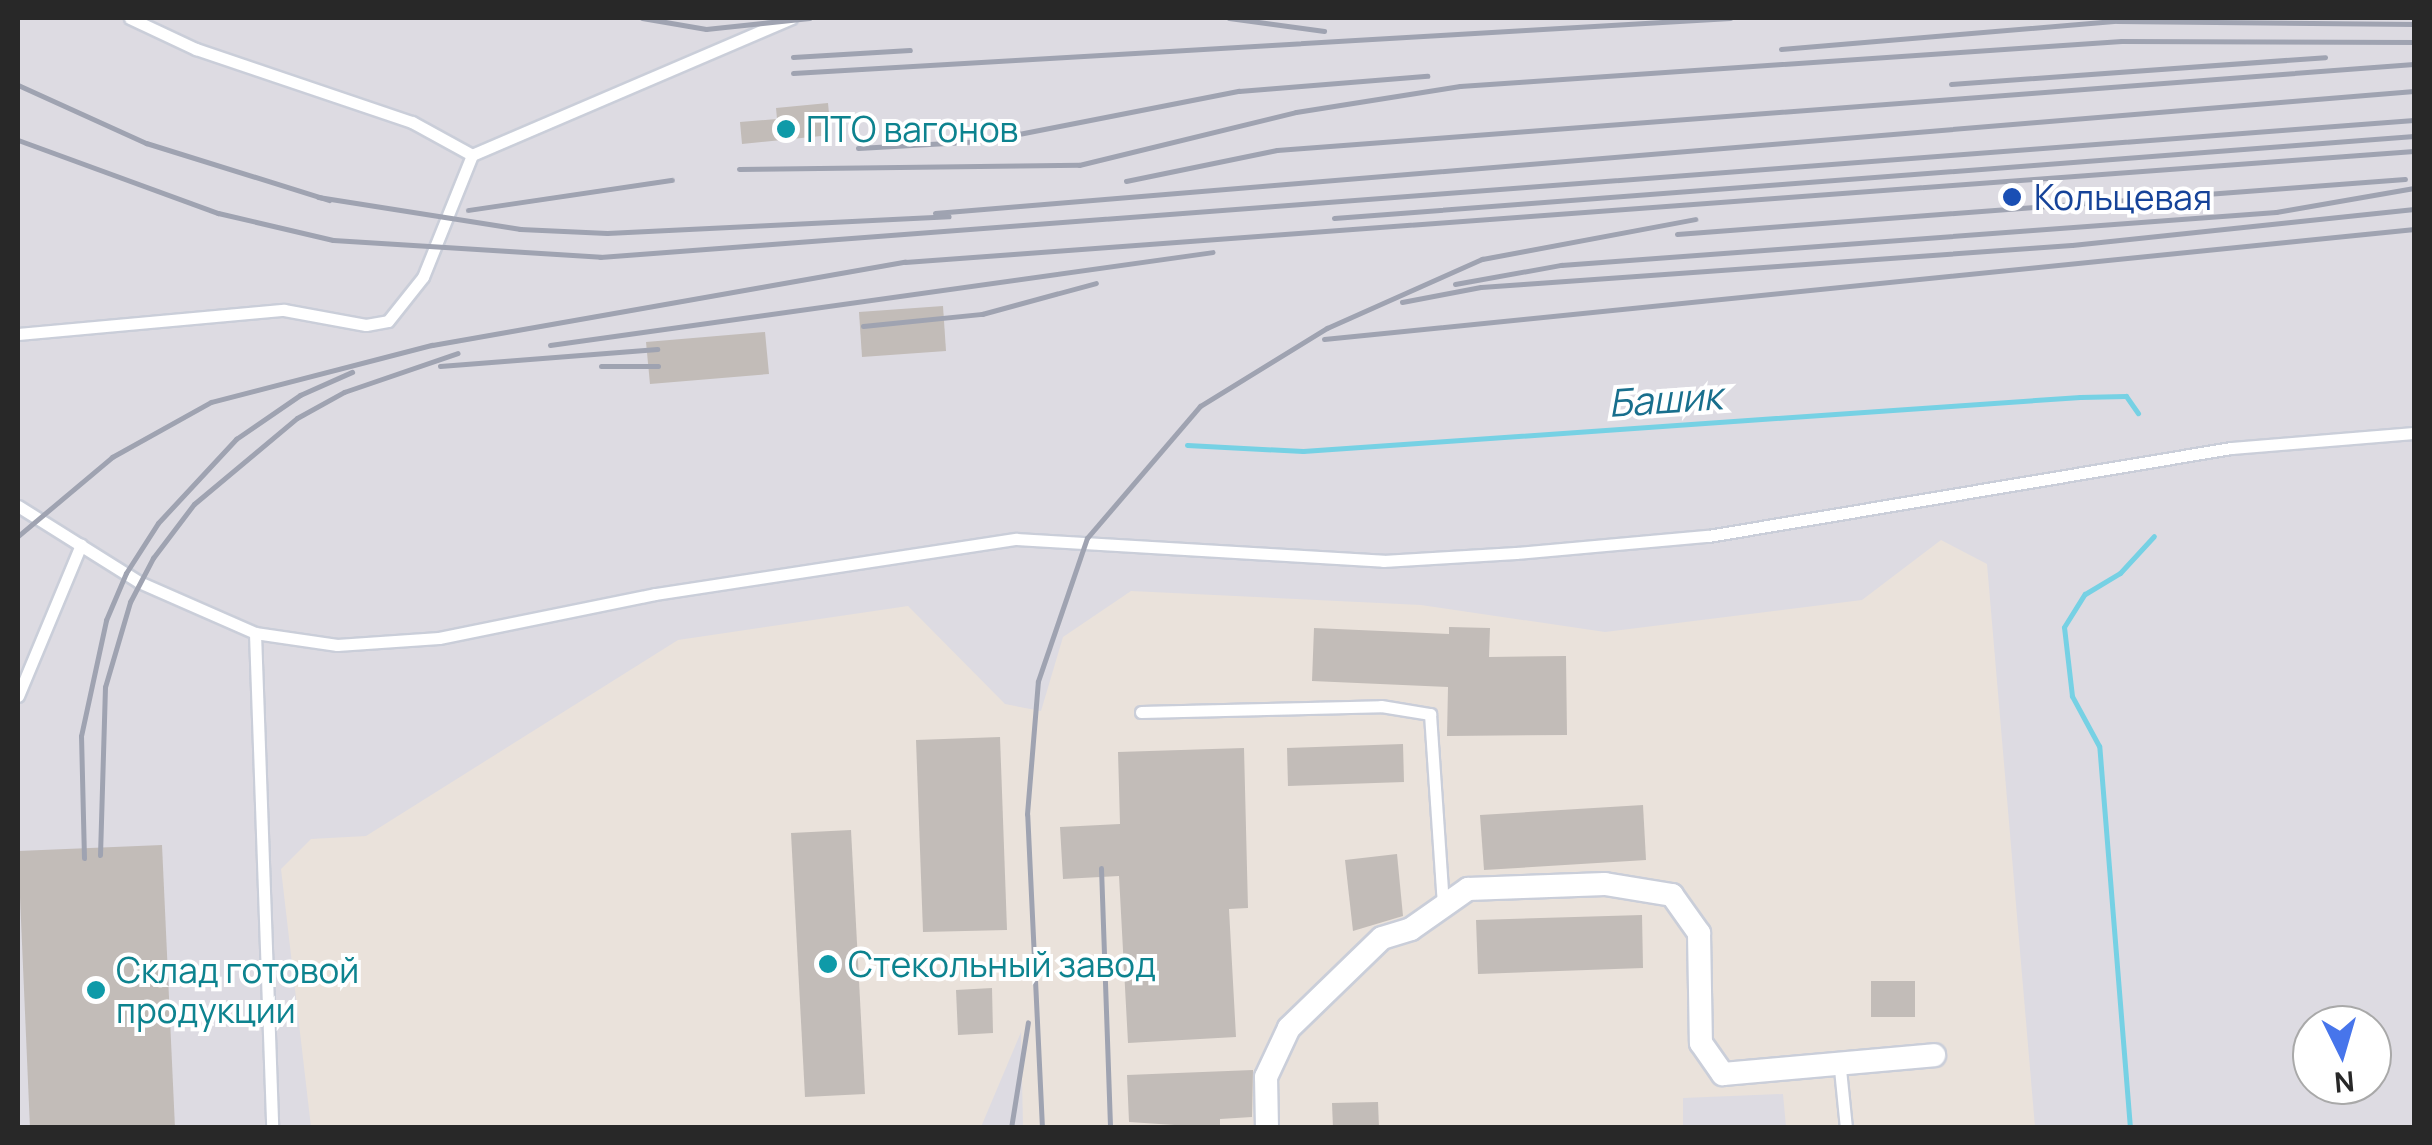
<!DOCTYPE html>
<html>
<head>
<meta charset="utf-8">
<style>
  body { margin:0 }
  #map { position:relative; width:2432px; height:1145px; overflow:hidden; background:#eae2db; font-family:Manrope,sans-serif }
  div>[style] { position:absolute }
  .industrial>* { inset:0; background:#dddbe2 }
  .stream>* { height:5px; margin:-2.5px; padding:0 2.5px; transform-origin:2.5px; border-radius:2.5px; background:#76d1e4 }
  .building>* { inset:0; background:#c2bcb8 }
  .roads { filter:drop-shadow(2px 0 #caced9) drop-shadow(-2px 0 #caced9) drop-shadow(0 2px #caced9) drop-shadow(0 -2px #caced9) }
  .lane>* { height:11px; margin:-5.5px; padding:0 5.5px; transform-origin:5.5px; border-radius:5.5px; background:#fff }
  .street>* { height:22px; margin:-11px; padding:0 11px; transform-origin:11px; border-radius:11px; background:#fff }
  .rail>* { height:5px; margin:-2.5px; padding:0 2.5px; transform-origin:2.5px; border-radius:2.5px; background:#9fa3b1 }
  .dots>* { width:28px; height:28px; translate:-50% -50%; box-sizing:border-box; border:5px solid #fff; border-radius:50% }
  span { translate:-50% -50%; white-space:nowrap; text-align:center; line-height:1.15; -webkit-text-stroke:8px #fff; paint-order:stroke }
  .culture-label { font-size:35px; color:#0d838f }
  .left { translate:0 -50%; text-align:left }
  .transit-label { font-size:35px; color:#164399 }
  .water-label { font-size:38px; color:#186f8d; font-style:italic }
  .frame { position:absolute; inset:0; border:20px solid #282828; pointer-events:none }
  .north { position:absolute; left:2292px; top:1005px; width:100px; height:100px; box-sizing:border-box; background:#fff; border:2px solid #a9a9a9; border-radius:50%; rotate:175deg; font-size:28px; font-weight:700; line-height:40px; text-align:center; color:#282828 }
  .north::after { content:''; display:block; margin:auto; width:35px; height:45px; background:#4775eb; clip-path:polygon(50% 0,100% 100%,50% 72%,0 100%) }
</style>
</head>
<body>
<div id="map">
  <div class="industrial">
    <i style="clip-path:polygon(evenodd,18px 18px,2414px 18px,2414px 1127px,2035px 1127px,1987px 564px,1941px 540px,1862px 600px,1605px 632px,1421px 605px,1131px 591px,1063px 637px,1041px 711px,1005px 704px,908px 606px,678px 640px,366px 836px,311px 839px,281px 869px,311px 1127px,18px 1127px,18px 18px,2312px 1025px,2372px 1025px,2372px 1085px,2312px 1085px,2312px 1025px)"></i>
    <i style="clip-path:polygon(1021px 1032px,1023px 1127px,981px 1127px)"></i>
    <i style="clip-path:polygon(1783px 1094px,1786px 1127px,1683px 1127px,1683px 1098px)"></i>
  </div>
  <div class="stream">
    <i style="left:1187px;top:445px;width:116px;rotate:3deg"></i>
    <i style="left:1303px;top:451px;width:779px;rotate:-3.98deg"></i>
    <i style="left:2080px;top:397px;width:46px;rotate:-1.2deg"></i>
    <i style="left:2126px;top:396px;width:21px;rotate:55deg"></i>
    <i style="left:2130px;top:1128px;width:383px;rotate:-94.6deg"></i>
    <i style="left:2099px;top:746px;width:57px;rotate:-118.4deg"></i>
    <i style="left:2072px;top:696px;width:69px;rotate:-96.6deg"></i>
    <i style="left:2064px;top:627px;width:39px;rotate:-58deg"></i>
    <i style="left:2085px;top:594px;width:41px;rotate:-31deg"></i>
    <i style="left:2120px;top:573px;width:50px;rotate:-47.4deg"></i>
  </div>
  <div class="building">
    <i style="clip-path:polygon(828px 103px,831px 135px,742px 144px,740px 122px,777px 119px,776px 108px)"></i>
    <i style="clip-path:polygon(943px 306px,946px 351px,862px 357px,859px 312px)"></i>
    <i style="clip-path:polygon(765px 332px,769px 374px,650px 384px,646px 342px)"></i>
    <i style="clip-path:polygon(1449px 627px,1490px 628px,1489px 657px,1566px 656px,1567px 735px,1447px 736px,1448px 687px,1312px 681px,1314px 628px,1449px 634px)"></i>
    <i style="clip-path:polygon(1000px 737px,1007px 930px,923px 932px,916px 740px)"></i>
    <i style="clip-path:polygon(1403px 744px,1404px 782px,1288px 786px,1287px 748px)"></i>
    <i style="clip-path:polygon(1244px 748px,1248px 908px,1229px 909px,1236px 1037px,1128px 1043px,1119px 876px,1063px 879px,1060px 827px,1120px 824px,1118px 752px)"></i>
    <i style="clip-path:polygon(1643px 805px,1646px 860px,1484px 870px,1480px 815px)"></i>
    <i style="clip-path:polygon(851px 830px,865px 1094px,805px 1097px,791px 833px)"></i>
    <i style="clip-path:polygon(162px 845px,175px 1128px,30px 1128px,18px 851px)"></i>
    <i style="clip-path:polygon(1397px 854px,1403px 916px,1353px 931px,1345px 860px)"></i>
    <i style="clip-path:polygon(1642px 915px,1643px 968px,1478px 974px,1476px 920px)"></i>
    <i style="clip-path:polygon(1871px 981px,1915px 981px,1915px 1017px,1871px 1017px)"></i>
    <i style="clip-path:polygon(992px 988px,993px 1033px,958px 1035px,956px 990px)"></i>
    <i style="clip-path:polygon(1253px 1070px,1252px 1117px,1220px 1119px,1220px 1128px,1129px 1122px,1127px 1075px)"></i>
    <i style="clip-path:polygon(1378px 1102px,1379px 1128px,1333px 1128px,1332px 1103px)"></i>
  </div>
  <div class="roads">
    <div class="lane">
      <i style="left:130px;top:18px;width:73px;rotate:25.2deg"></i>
      <i style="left:196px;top:49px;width:228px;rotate:18.7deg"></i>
      <i style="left:412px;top:122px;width:68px;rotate:28.8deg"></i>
      <i style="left:18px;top:334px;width:267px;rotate:-5.2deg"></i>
      <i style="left:284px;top:310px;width:83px;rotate:10.4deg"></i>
      <i style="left:366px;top:325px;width:22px;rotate:-10deg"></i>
      <i style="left:388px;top:321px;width:56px;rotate:-51.5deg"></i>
      <i style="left:423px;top:277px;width:131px;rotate:-68.1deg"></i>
      <i style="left:472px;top:155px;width:347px;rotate:-23.2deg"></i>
      <i style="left:18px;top:506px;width:143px;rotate:32.1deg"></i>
      <i style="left:139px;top:582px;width:127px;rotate:23.7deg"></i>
      <i style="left:255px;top:633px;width:83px;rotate:8.3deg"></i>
      <i style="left:337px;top:645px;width:102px;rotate:-3.9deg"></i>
      <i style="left:439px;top:638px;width:220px;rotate:-11.5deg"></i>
      <i style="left:655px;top:594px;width:365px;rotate:-8.7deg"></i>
      <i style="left:1016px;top:539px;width:368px;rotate:3.4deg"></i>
      <i style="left:1383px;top:561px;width:133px;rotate:-3.4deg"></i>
      <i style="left:1516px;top:553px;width:193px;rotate:-5.1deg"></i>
      <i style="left:1708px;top:536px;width:530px;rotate:-9.55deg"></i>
      <i style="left:2231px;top:448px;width:184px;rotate:-4.7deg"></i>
      <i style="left:255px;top:633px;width:495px;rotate:88deg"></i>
      <i style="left:18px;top:696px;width:164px;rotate:-67.4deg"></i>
      <i style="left:1141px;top:712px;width:240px;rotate:-1.4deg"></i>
      <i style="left:1381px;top:706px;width:50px;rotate:9.3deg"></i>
      <i style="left:1430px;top:714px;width:193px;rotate:86.1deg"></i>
      <i style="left:1840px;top:1069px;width:59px;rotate:84.2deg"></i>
    </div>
    <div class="street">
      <i style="left:1267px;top:1128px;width:51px;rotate:-91.1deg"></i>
      <i style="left:1266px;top:1077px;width:54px;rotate:-64.9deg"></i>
      <i style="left:1289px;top:1028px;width:129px;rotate:-44.1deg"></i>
      <i style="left:1382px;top:938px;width:30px;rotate:-17deg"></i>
      <i style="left:1411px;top:929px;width:70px;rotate:-35.1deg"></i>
      <i style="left:1468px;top:889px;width:137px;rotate:-2.1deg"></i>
      <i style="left:1605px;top:884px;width:68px;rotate:9.3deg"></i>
      <i style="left:1672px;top:895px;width:47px;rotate:54.6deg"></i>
      <i style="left:1699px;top:933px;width:110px;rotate:89deg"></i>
      <i style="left:1701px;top:1043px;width:38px;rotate:55deg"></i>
      <i style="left:1723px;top:1074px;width:212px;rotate:-5.1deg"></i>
    </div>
  </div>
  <div class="rail">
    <i style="left:642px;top:18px;width:65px;rotate:9.8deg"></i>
    <i style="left:706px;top:29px;width:104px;rotate:-6.1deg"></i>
    <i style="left:1229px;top:18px;width:96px;rotate:7.8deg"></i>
    <i style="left:1781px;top:49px;width:337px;rotate:-4.8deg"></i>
    <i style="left:2117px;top:21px;width:297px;rotate:0.6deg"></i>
    <i style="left:793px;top:57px;width:117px;rotate:-3.4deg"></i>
    <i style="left:793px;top:73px;width:939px;rotate:-3.36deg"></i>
    <i style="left:1951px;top:84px;width:375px;rotate:-4.1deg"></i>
    <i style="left:18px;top:85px;width:141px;rotate:24.4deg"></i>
    <i style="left:146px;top:143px;width:192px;rotate:17.3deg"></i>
    <i style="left:18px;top:140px;width:213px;rotate:20.1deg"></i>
    <i style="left:218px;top:213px;width:118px;rotate:13.2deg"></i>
    <i style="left:333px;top:240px;width:268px;rotate:3.6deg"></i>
    <i style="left:600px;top:257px;width:1819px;rotate:-4.32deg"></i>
    <i style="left:858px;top:148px;width:125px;rotate:-3.2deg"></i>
    <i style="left:983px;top:141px;width:261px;rotate:-11.1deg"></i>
    <i style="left:1239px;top:91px;width:189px;rotate:-4.6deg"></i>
    <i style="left:739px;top:169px;width:340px;rotate:-0.7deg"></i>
    <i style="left:1079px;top:165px;width:223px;rotate:-13.7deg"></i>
    <i style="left:1296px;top:112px;width:166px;rotate:-9deg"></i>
    <i style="left:1460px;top:86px;width:663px;rotate:-3.89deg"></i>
    <i style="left:2121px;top:41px;width:293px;rotate:0.2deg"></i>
    <i style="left:1126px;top:181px;width:154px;rotate:-11.6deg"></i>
    <i style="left:1277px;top:150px;width:1140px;rotate:-4.33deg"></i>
    <i style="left:318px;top:197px;width:205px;rotate:9deg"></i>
    <i style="left:520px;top:229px;width:87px;rotate:2.6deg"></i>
    <i style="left:607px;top:233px;width:342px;rotate:-2.8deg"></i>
    <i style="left:468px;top:210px;width:206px;rotate:-8.4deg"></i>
    <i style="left:935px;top:213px;width:1484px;rotate:-4.72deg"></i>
    <i style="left:1334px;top:218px;width:1083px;rotate:-4.34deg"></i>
    <i style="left:1677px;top:234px;width:730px;rotate:-4.32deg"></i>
    <i style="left:1455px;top:284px;width:108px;rotate:-10.2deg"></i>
    <i style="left:1561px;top:265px;width:717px;rotate:-4.24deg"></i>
    <i style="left:2276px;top:212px;width:140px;rotate:-9.9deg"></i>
    <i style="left:1402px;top:302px;width:80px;rotate:-10.8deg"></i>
    <i style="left:1481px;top:287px;width:592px;rotate:-4.06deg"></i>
    <i style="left:2072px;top:245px;width:344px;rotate:-6deg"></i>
    <i style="left:863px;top:326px;width:120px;rotate:-5.8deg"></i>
    <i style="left:982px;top:314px;width:118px;rotate:-15.2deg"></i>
    <i style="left:1324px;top:339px;width:1096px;rotate:-5.76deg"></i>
    <i style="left:550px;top:345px;width:669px;rotate:-7.98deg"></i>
    <i style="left:440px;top:366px;width:218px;rotate:-4.5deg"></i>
    <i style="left:601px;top:366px;width:57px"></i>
    <i style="left:18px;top:536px;width:123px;rotate:-40deg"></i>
    <i style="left:112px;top:457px;width:113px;rotate:-29.1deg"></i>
    <i style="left:211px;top:402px;width:228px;rotate:-14.5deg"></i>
    <i style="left:432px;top:345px;width:480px;rotate:-10deg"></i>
    <i style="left:905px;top:262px;width:1513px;rotate:-4.21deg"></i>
    <i style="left:100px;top:855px;width:168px;rotate:-88.3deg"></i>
    <i style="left:105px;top:687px;width:89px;rotate:-73.6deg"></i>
    <i style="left:130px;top:602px;width:50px;rotate:-62.4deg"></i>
    <i style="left:153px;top:558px;width:68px;rotate:-52.8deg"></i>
    <i style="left:194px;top:504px;width:134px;rotate:-39.9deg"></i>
    <i style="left:297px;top:418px;width:54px;rotate:-29deg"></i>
    <i style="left:344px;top:392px;width:120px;rotate:-18.9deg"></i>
    <i style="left:84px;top:858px;width:122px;rotate:-91.4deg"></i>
    <i style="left:81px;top:736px;width:119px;rotate:-77.8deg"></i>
    <i style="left:106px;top:620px;width:51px;rotate:-66.9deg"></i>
    <i style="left:126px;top:573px;width:59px;rotate:-57.4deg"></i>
    <i style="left:158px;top:523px;width:115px;rotate:-47.1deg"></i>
    <i style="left:236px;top:439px;width:78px;rotate:-34.5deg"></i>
    <i style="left:300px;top:395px;width:57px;rotate:-23.9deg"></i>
    <i style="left:1101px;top:868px;width:260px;rotate:88deg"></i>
    <i style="left:1011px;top:1128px;width:107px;rotate:-80.9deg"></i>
    <i style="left:1042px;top:1128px;width:314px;rotate:-92.7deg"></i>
    <i style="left:1027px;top:814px;width:133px;rotate:-85.3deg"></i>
    <i style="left:1038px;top:681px;width:151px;rotate:-71.1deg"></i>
    <i style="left:1087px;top:538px;width:174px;rotate:-49.4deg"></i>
    <i style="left:1200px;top:406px;width:149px;rotate:-31.6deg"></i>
    <i style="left:1327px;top:328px;width:170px;rotate:-24deg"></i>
    <i style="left:1482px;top:259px;width:217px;rotate:-10.6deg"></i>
  </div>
  <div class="dots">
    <i style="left:786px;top:129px;background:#0f9aa8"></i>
    <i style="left:2012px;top:197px;background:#1a4fb4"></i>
    <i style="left:828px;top:964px;background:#0f9aa8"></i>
    <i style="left:96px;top:990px;background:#0f9aa8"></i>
  </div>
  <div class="culture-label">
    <span class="left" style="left:806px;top:129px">ПТО вагонов</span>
    <span class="left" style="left:848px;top:964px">Стекольный завод</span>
    <span class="left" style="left:116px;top:990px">Склад готовой<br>продукции</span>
  </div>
  <div class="transit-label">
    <span class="left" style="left:2034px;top:197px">Кольцевая</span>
  </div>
  <div class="water-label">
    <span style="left:1665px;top:399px;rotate:-4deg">Башик</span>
  </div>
  <div class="frame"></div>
  <div class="north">N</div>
</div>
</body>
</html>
